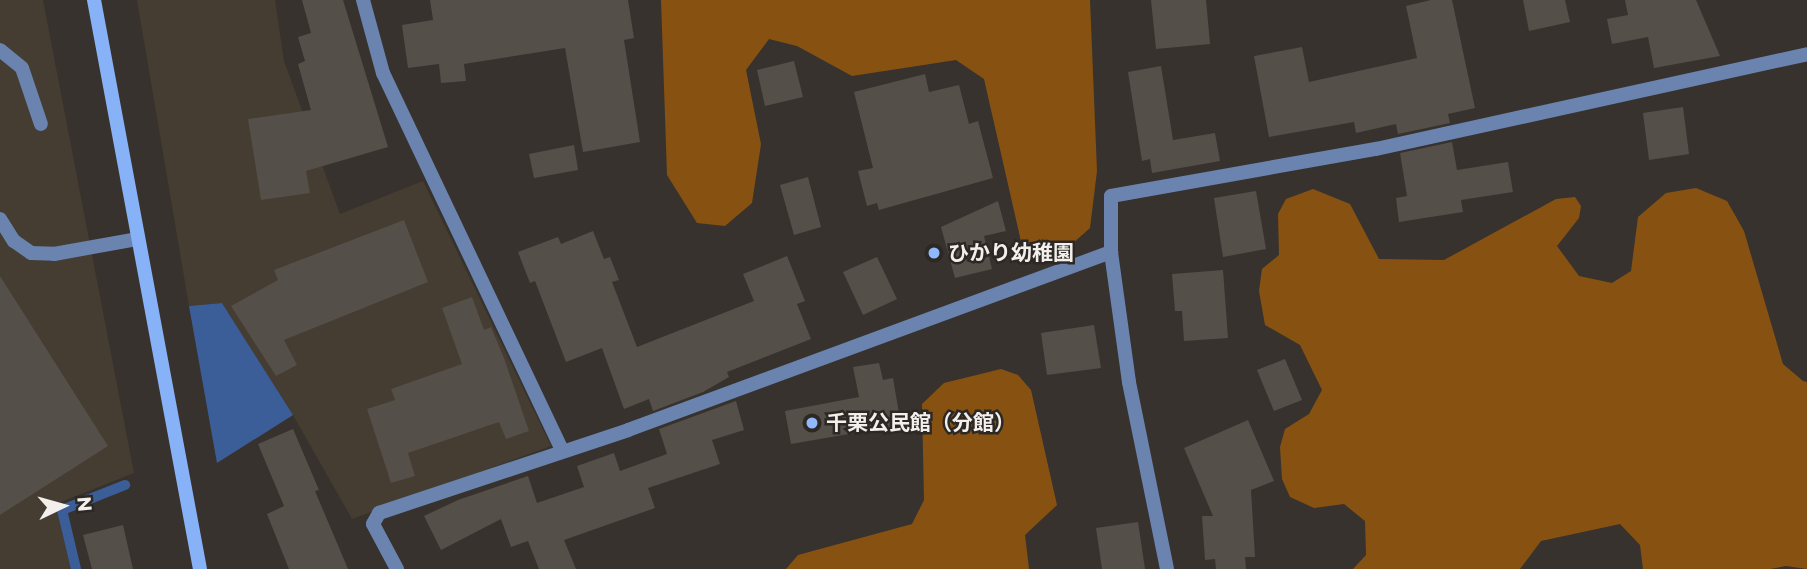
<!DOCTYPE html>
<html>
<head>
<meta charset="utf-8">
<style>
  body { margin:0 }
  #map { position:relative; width:1807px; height:569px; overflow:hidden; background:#37322d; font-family:Montserrat,"Noto Sans JP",sans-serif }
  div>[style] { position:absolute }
  .built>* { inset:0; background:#453c32 }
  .forest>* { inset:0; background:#875211 }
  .water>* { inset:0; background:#3c5e98 }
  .stream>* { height:10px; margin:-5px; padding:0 5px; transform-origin:5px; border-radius:5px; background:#3c5e98 }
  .building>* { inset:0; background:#544f49 }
  .lane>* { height:14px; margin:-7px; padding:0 7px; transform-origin:7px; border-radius:7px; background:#6a84af }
  .street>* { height:14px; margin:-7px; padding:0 7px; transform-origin:7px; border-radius:7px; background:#6a84af }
  .secondary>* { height:14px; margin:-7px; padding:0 7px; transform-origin:7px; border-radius:7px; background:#88b2f7 }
  .dots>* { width:19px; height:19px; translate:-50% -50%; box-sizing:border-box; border:4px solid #2d2823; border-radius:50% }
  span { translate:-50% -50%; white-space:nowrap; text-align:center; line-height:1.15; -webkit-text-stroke:5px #2d2823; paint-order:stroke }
  .poi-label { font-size:21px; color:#f2efec; font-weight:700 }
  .left { translate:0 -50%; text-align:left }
  .north { position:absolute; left:28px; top:471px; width:70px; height:70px; -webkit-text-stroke:5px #2d2823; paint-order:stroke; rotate:85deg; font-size:19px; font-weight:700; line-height:28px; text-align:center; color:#f2efec }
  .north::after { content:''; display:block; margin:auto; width:24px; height:32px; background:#f2efec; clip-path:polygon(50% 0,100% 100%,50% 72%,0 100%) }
</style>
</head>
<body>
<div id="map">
  <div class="built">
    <i style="clip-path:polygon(0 0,43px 0,134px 473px,56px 504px,71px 569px,0 569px)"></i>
    <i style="clip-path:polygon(137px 0,275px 0,284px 61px,340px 214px,423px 181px,551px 446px,352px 519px,293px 415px,222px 303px,189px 306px)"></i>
  </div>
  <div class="forest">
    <i style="clip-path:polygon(661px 0,1090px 0,1097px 171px,1090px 228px,1055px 259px,1025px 259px,984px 79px,956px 60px,852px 76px,797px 46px,769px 39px,746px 70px,761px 144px,752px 203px,725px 226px,697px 223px,667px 175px)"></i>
    <i style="clip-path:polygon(1696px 188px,1727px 201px,1744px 231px,1783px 364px,1803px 381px,1807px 382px,1807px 569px,1786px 566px,1770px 569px,1643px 569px,1640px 545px,1620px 524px,1541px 541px,1520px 569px,1353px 569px,1366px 555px,1365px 521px,1344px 504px,1314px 508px,1290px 497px,1282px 479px,1280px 447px,1285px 429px,1309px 414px,1322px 390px,1300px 345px,1265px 325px,1259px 291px,1262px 269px,1279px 255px,1278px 214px,1286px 199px,1313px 189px,1350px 204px,1379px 259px,1444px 260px,1556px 199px,1575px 197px,1581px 206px,1579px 218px,1557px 246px,1579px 276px,1612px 283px,1631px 271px,1638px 217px,1666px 193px)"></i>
    <i style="clip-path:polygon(1001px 369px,1018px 375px,1031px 390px,1057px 505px,1025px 535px,1029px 569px,786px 569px,798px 555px,912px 524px,924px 500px,922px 404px,944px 383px)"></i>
  </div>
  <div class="water">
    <i style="clip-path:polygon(222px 303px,293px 415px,217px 463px,189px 306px)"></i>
  </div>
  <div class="stream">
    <i style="left:76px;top:569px;width:61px;rotate:-103.3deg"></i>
    <i style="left:62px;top:510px;width:68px;rotate:-21.6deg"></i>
  </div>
  <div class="building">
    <i style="clip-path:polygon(302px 0,343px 0,388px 147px,306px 171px,310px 193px,261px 200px,248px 119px,311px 110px,298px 64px,305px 61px,298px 37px,311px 33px)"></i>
    <i style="clip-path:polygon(430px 0,628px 0,634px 38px,624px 40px,640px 142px,583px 152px,565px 48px,464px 64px,466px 81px,441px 83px,439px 64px,408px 68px,402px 25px,433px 20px)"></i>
    <i style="clip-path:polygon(1151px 0,1206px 0,1210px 44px,1156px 49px)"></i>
    <i style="clip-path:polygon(1431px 0,1452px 0,1475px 108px,1448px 114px,1450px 123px,1398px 134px,1396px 124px,1356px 133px,1354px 122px,1269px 137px,1254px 56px,1302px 47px,1309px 82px,1417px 58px,1406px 6px)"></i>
    <i style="clip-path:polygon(1523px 0,1565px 0,1570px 22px,1529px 31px)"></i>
    <i style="clip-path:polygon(1625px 0,1696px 0,1720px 56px,1654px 68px,1648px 37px,1612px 44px,1607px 19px,1628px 15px)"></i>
    <i style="clip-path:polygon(794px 61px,803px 97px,765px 106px,757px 70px)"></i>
    <i style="clip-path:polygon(1161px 66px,1173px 140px,1215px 133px,1220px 161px,1152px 173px,1150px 159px,1142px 161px,1128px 72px)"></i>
    <i style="clip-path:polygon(925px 74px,929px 92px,959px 85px,969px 124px,978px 121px,993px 178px,879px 210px,877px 203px,867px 206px,858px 171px,873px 168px,854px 92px)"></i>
    <i style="clip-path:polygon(1683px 107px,1689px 154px,1649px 160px,1643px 113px)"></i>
    <i style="clip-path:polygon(1452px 142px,1457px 170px,1508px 162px,1513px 192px,1461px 200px,1463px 212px,1399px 222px,1396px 198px,1407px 196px,1400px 153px)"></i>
    <i style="clip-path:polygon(574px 145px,578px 170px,534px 178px,529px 154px)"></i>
    <i style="clip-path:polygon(808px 177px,821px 227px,794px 235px,780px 185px)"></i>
    <i style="clip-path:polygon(1256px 191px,1266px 249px,1223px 257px,1214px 198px)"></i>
    <i style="clip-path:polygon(998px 201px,1006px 231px,984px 236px,992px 269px,955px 278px,941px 227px)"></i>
    <i style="clip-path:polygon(404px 220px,428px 282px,284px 340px,297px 365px,276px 376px,231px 306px,278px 280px,274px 270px)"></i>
    <i style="clip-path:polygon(593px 231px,604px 259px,610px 257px,619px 280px,612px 282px,637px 347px,754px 301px,743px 274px,787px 256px,805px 301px,797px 304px,811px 339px,727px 372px,729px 377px,703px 392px,653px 411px,649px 399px,624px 409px,602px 348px,566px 362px,535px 281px,530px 283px,518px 252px,558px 237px,561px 244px)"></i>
    <i style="clip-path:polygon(877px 257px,897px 299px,863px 315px,843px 272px)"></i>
    <i style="clip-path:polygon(1223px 270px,1228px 338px,1184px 341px,1182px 311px,1175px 311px,1172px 274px)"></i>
    <i style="clip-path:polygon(0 276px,108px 446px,0 515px)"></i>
    <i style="clip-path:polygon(472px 297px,484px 330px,491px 327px,504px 358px,529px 431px,506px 439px,499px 422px,408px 453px,415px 476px,391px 483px,367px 409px,395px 400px,391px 389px,462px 364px,442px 308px)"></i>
    <i style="clip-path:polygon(1094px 325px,1101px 368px,1047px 375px,1041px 333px)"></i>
    <i style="clip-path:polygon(1285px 359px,1302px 400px,1274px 411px,1257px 370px)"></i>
    <i style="clip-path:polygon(879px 363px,883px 380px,893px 378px,901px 425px,791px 444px,785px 411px,859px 397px,853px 367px)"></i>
    <i style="clip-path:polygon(736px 401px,744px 430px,712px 440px,720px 464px,648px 488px,655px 508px,564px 540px,576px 569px,539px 569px,528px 541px,511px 547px,501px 519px,441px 550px,424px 516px,458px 500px,528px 476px,537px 503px,584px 487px,577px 466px,614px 453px,620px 471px,667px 454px,659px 429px)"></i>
    <i style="clip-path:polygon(1248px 420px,1274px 481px,1251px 490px,1255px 557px,1245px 557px,1246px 569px,1216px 569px,1215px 559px,1205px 560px,1202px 516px,1213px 516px,1184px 448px)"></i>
    <i style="clip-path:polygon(293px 429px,319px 490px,315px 491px,348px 569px,289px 569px,267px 514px,284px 506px,258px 444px)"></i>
    <i style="clip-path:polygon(1138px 522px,1145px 569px,1102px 569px,1096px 528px)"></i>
    <i style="clip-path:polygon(123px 525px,133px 569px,92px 569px,83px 535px)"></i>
  </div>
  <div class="lane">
    <i style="left:0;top:50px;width:28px;rotate:39deg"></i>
    <i style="left:22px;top:68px;width:59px;rotate:71.3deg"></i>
    <i style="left:0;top:219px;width:26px;rotate:58deg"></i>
    <i style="left:14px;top:241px;width:21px;rotate:35deg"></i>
    <i style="left:31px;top:253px;width:23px;rotate:2deg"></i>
    <i style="left:54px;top:254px;width:84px;rotate:-10.2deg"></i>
  </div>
  <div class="street">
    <i style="left:363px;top:0;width:76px;rotate:74.7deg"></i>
    <i style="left:383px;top:73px;width:417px;rotate:64.6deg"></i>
    <i style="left:397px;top:569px;width:51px;rotate:-118.1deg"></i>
    <i style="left:373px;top:524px;width:13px;rotate:-61deg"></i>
    <i style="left:379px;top:513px;width:262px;rotate:-18.4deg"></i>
    <i style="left:628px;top:430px;width:515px;rotate:-20.23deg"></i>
    <i style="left:1167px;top:569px;width:191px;rotate:-101.5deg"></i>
    <i style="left:1129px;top:382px;width:131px;rotate:-97.9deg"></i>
    <i style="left:1111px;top:252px;width:56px;rotate:-90deg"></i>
    <i style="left:1111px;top:196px;width:269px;rotate:-10.1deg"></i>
    <i style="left:1376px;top:149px;width:441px;rotate:-12.4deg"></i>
  </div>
  <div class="secondary">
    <i style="left:94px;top:0;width:579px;rotate:79.45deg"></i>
  </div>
  <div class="dots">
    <i style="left:934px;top:253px;background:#8fb8fd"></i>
    <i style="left:812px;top:423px;background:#8fb8fd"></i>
  </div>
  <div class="poi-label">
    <span class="left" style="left:948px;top:253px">ひかり幼稚園</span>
    <span class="left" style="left:826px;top:423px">千栗公民館（分館）</span>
  </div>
  <div class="north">N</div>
</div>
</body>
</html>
